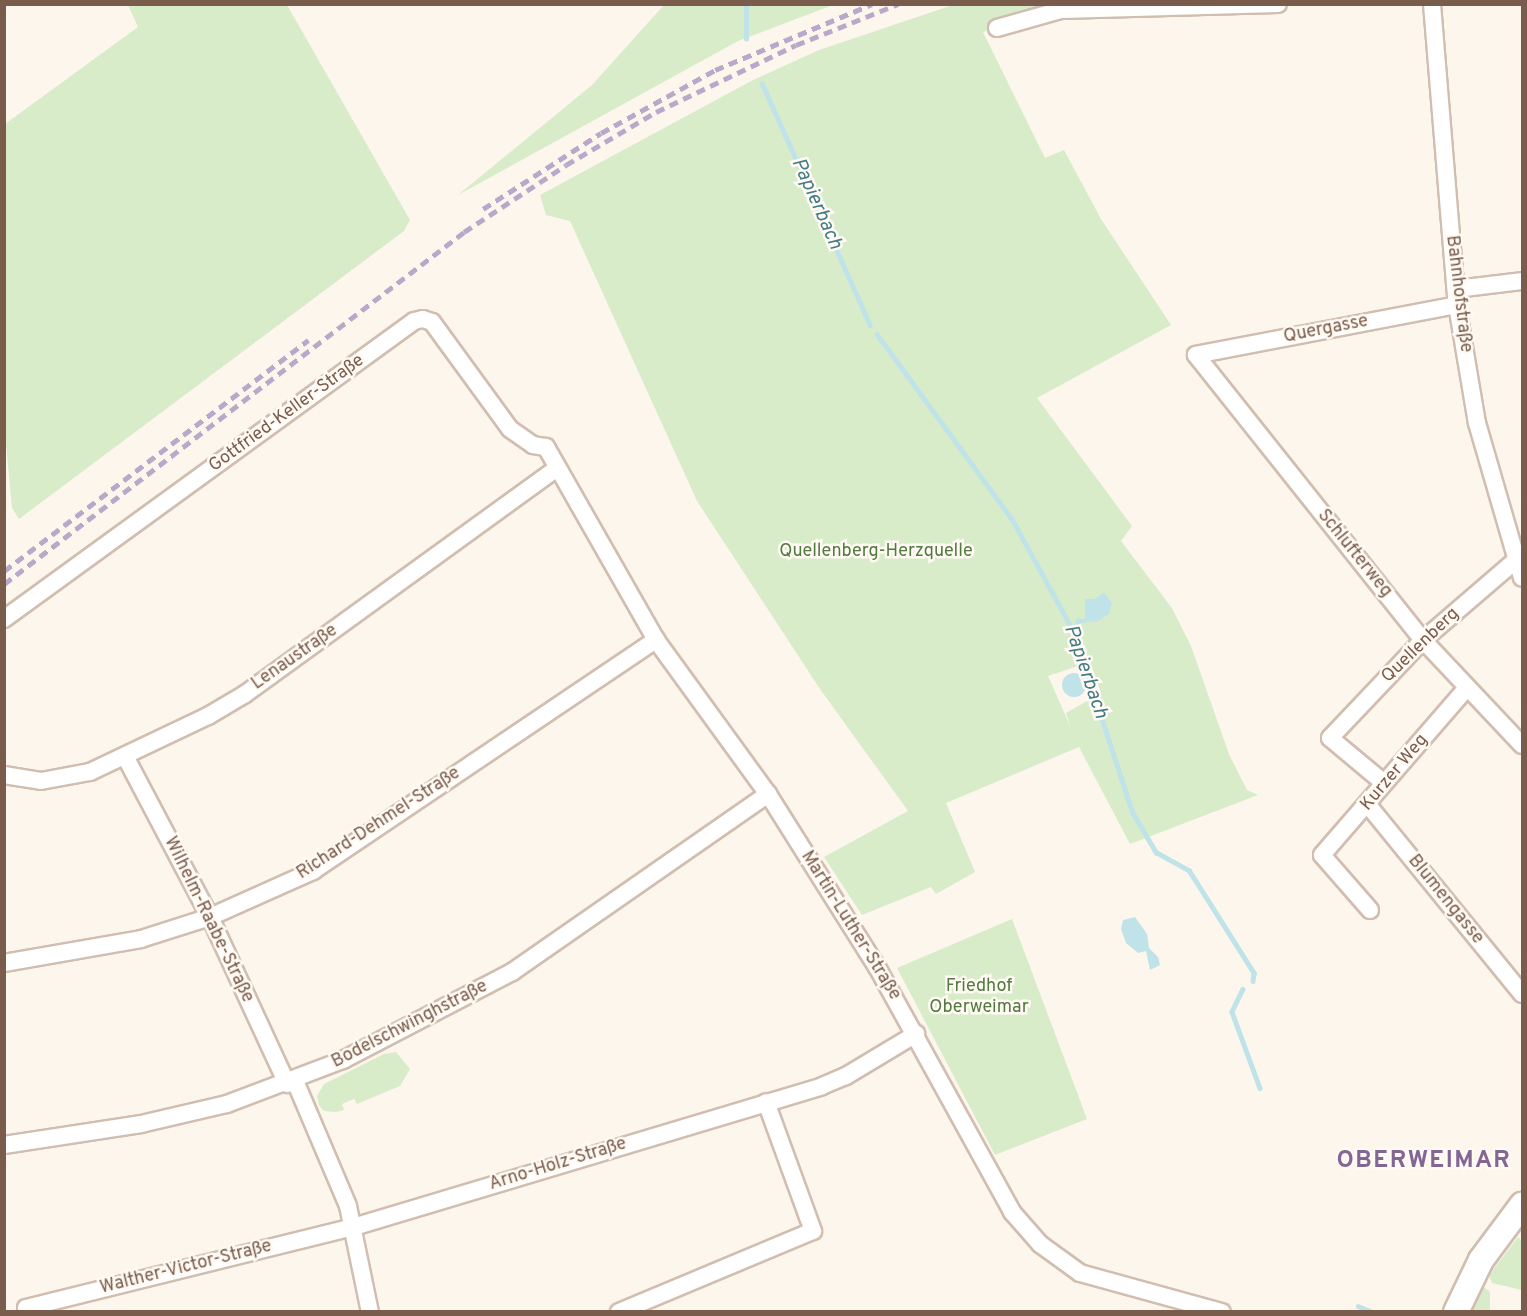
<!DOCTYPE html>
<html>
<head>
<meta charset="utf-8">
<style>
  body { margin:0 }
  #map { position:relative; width:1527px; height:1316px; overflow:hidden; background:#fdf6ec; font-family:Overpass,sans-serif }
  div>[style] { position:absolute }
  .green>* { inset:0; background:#d8ecc9 }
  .water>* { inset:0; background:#bfe3e8 }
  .round { border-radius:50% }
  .stream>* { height:4.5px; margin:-2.25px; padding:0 2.25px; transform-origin:2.25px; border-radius:2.25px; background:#bfe3e8 }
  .roads { filter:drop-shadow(2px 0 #d1beb0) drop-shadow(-2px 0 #d1beb0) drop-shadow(0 2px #d1beb0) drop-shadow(0 -2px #d1beb0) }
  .street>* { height:16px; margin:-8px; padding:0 8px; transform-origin:8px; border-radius:8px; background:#fff }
  .secondary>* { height:24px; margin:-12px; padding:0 12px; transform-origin:12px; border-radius:12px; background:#fff }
  .rail>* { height:4.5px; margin-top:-2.25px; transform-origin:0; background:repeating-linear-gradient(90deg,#b9a8c9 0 9px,transparent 0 15px) }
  span { translate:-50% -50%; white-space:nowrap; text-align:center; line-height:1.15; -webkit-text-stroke:5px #fffaf3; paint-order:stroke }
  .street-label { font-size:18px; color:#7a5c4d }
  .park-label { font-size:18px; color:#537a41 }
  .water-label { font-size:20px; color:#437c86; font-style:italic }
  .district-label { font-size:24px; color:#846695; font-weight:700; letter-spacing:1.5px }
  .frame { position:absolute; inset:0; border:6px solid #7a5c4d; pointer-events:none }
</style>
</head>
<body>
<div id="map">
  <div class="green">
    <i style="clip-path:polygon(128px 5px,287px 5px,410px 220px,404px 231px,19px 519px,12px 508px,4px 423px,5px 124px,138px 27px)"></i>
    <i style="clip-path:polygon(664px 5px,833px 5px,738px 41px,458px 195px,592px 85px)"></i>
    <i style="clip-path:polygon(evenodd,953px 5px,1062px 5px,983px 32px,1045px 158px,1064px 150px,1101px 219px,1171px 325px,1037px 398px,1132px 526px,1121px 541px,1172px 608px,1191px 646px,1229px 754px,1247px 790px,1258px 795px,1130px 844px,1079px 747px,946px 803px,975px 872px,936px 894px,931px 887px,862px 915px,824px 857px,908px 811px,820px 689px,697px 501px,570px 221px,546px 215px,540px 195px,753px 80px,819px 50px,953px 5px,1090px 662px,1101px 693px,1066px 713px,1071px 728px,1048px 676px,1090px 662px)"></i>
    <i style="clip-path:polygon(1012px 919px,1087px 1119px,995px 1155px,897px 968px)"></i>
    <i style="clip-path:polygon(396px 1052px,410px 1069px,400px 1086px,357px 1104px,354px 1099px,342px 1104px,344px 1110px,336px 1112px,324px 1111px,319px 1105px,317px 1096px,324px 1084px,384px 1054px)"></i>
    <i style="clip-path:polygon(1518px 1237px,1522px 1241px,1522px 1290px,1492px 1283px,1489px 1275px)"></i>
    <i style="clip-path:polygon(1483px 1286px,1490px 1292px,1490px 1311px,1472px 1311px)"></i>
  </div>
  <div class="water">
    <i style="clip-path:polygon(1104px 592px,1112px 603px,1109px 614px,1096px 622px,1085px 621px,1085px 599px,1095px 599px)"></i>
    <i class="round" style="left:1062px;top:673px;width:24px;height:24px"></i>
    <i style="clip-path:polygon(1135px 917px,1147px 934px,1149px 948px,1158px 957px,1160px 965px,1150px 970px,1146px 951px,1138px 953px,1126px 943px,1121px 929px,1123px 920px)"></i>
  </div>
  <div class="stream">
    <i style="left:746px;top:39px;width:35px;rotate:-90deg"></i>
    <i style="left:762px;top:83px;width:265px;rotate:65.9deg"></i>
    <i style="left:877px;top:334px;width:229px;rotate:53.9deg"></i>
    <i style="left:1012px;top:519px;width:127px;rotate:61.2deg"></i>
    <i style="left:1073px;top:630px;width:190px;rotate:71.9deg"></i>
    <i style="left:1132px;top:811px;width:48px;rotate:59.7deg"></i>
    <i style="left:1156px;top:852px;width:38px;rotate:29deg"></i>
    <i style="left:1189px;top:870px;width:122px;rotate:57.7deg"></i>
    <i style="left:1254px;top:973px;width:8px;rotate:97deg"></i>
    <i style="left:1074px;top:632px;width:12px;rotate:-70deg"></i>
    <i style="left:1078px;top:621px;width:7px"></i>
    <i style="left:1243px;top:989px;width:25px;rotate:116deg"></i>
    <i style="left:1232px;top:1012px;width:81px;rotate:69.8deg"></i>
    <i style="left:1358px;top:1306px;width:15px;rotate:23deg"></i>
  </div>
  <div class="roads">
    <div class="street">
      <i style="left:1432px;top:4px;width:302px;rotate:85.3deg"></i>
      <i style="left:1457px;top:305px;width:120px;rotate:80.4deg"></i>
      <i style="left:1477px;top:423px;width:161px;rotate:73.8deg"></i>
      <i style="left:997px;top:28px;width:66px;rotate:-15.7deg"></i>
      <i style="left:1061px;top:10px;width:217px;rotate:-1.6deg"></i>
      <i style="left:1456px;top:289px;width:66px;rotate:-6.9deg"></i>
      <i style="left:1457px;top:305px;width:266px;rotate:169.2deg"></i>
      <i style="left:1196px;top:355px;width:364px;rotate:51.5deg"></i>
      <i style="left:1423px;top:640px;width:144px;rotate:46.7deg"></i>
      <i style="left:4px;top:619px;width:507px;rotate:-36.01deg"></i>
      <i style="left:414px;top:321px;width:9px;rotate:-13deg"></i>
      <i style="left:423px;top:319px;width:9px;rotate:18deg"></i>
      <i style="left:432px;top:322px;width:132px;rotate:53.9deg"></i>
      <i style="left:510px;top:429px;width:28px;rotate:35deg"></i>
      <i style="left:533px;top:445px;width:13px;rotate:9deg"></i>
      <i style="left:546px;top:447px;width:222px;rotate:60.3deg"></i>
      <i style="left:656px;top:640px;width:190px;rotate:54deg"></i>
      <i style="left:768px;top:794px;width:204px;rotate:57.8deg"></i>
      <i style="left:877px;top:967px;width:280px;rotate:61.1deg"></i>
      <i style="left:1012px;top:1212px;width:43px;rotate:48.8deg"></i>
      <i style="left:1040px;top:1244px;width:49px;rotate:35.9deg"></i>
      <i style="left:1080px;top:1273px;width:147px;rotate:15.4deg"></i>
      <i style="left:126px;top:758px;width:180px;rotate:62.2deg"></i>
      <i style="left:210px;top:917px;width:184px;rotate:65.2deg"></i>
      <i style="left:4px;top:775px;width:37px;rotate:9deg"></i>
      <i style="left:41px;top:781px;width:50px;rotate:-10.4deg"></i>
      <i style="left:90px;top:772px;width:131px;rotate:-25.4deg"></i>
      <i style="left:208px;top:716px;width:43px;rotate:-30.7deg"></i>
      <i style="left:245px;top:694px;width:384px;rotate:-35.9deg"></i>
      <i style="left:1384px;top:783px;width:70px;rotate:-140.2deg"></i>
      <i style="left:1330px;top:738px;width:135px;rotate:-46.5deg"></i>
      <i style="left:1423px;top:640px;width:123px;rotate:-40.7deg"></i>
      <i style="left:1368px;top:805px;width:244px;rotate:50.8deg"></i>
      <i style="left:1370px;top:910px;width:73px;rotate:-131.1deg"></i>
      <i style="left:1322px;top:855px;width:220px;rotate:-49.1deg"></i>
      <i style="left:4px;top:963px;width:139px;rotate:-9.9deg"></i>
      <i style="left:141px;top:939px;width:72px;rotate:-17.7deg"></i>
      <i style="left:210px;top:917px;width:113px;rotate:-24.1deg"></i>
      <i style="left:313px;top:871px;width:414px;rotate:-34deg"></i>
      <i style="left:295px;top:1081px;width:136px;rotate:67deg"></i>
      <i style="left:348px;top:1206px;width:108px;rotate:78.3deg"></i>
      <i style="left:4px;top:1145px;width:139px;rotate:-8.7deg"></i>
      <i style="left:141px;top:1124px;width:88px;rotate:-13.1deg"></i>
      <i style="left:227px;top:1104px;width:124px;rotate:-20.8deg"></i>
      <i style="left:343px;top:1060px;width:191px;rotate:-27.5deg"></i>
      <i style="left:512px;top:972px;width:312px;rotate:-34.8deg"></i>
      <i style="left:27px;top:1312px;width:4px;rotate:-104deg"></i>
      <i style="left:26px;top:1308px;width:334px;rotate:-13.9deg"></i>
      <i style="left:350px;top:1228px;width:493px;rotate:-16.7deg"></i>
      <i style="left:822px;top:1086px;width:26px;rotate:-23deg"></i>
      <i style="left:846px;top:1076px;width:82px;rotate:-31deg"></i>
      <i style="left:619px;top:1312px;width:210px;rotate:-22.7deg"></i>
      <i style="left:813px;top:1231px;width:137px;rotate:-110deg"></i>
    </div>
    <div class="secondary">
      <i style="left:1456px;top:1312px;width:58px;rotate:-64.3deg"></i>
      <i style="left:1481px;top:1260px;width:69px;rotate:-53.3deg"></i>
    </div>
  </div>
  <div class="rail">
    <i style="left:483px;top:209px;width:140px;rotate:-32.8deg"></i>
    <i style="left:601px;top:133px;width:130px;rotate:-28.9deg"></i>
    <i style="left:715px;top:70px;width:170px;rotate:-22.8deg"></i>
    <i style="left:4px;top:571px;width:382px;rotate:-37.2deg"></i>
    <i style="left:4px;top:584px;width:579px;rotate:-37.42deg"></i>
    <i style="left:464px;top:232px;width:122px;rotate:-33.3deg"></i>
    <i style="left:566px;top:165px;width:104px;rotate:-30.5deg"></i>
    <i style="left:656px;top:112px;width:155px;rotate:-25.6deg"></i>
    <i style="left:796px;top:45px;width:110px;rotate:-21.9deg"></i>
  </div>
  <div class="street-label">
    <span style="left:1458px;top:294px;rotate:83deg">Bahnhofstraße</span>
    <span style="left:1326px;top:330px;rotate:-11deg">Quergasse</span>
    <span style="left:287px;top:414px;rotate:-36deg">Gottfried-Keller-Straße</span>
    <span style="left:1354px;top:554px;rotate:51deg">Schlufterweg</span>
    <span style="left:1421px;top:646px;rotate:-44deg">Quellenberg</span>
    <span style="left:295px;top:658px;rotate:-35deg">Lenaustraße</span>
    <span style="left:1395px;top:773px;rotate:-50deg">Kurzer Weg</span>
    <span style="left:379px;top:824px;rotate:-33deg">Richard-Dehmel-Straße</span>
    <span style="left:1445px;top:900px;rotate:51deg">Blumengasse</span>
    <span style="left:208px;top:920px;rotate:64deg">Wilhelm-Raabe-Straße</span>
    <span style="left:850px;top:926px;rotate:58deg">Martin-Luther-Straße</span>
    <span style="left:410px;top:1025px;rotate:-27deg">Bodelschwinghstraße</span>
    <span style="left:558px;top:1165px;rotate:-17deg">Arno-Holz-Straße</span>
    <span style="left:186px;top:1268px;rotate:-14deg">Walther-Victor-Straße</span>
  </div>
  <div class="park-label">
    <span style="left:876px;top:552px">Quellenberg-Herzquelle</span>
    <span style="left:979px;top:998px">Friedhof<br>Oberweimar</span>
  </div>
  <div class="water-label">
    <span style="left:816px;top:204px;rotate:66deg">Papierbach</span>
    <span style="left:1085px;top:672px;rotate:71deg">Papierbach</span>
  </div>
  <div class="district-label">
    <span style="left:1424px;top:1162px">OBERWEIMAR</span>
  </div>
  <div class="frame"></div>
</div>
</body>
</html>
